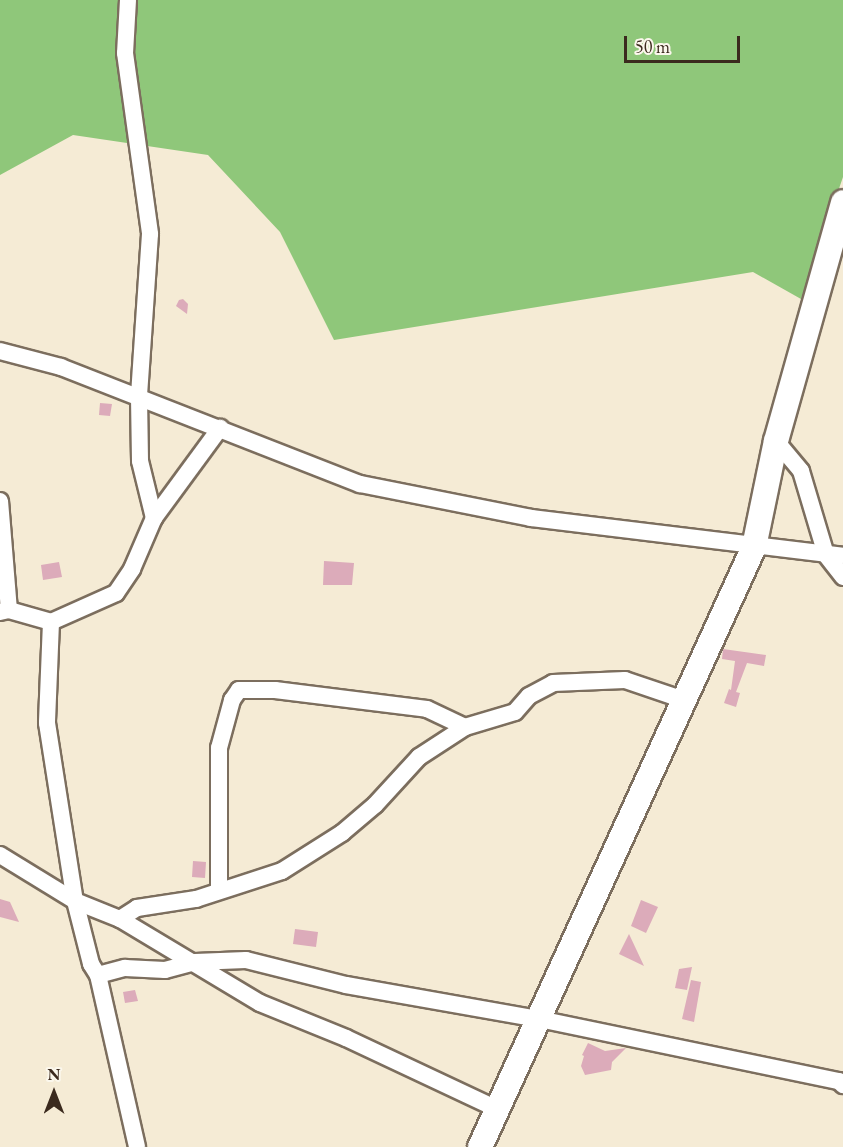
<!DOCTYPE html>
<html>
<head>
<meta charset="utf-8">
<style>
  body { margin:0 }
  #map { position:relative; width:843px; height:1147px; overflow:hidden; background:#f5ebd5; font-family:"EB Garamond",serif }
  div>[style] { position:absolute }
  .green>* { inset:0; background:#8fc77a }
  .building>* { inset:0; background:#dcabba }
  .roads { filter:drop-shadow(2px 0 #7c6e5e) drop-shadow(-2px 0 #7c6e5e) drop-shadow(0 2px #7c6e5e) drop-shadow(0 -2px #7c6e5e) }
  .minor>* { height:16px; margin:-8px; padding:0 8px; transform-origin:8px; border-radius:8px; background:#fff }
  .secondary>* { height:24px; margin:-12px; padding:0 12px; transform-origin:12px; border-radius:12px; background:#fff }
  span { translate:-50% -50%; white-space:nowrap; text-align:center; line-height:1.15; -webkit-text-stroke:4.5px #fbf7ec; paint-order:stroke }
  .north { position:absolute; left:24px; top:1063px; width:60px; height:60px; -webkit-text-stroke:4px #fbf7ec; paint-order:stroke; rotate:0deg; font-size:16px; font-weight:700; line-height:24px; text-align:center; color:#3b2a1e }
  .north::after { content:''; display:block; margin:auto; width:21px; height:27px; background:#3b2a1e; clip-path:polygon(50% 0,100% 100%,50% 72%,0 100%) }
  .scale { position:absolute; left:624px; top:36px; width:116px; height:27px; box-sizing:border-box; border:3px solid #3b2a1e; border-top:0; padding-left:8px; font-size:18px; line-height:21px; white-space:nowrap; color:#3b2a1e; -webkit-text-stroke:4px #fbf7ec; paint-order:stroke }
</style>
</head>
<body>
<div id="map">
  <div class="green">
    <i style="clip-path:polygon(0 0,843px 0,843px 177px,801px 299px,753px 272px,334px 340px,280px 232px,208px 155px,73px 135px,0 175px)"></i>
  </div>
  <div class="building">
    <i style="clip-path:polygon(183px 299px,188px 304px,187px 314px,176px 306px,179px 300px)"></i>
    <i style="clip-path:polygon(100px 403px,112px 404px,110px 416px,99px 415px)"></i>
    <i style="clip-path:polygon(324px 561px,354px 563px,352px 585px,323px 585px)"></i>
    <i style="clip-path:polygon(59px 562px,62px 577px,43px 580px,41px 565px)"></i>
    <i style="clip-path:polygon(723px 649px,766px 655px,764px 666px,747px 663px,736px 692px,740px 693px,736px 707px,724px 703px,729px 689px,731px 690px,735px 661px,722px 659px)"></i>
    <i style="clip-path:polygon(193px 861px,206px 862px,205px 878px,192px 877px)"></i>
    <i style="clip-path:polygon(0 899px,10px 902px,19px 922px,0 917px)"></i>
    <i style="clip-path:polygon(641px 900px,658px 907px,646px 933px,631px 926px)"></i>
    <i style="clip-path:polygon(295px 929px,318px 932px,316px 947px,293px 944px)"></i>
    <i style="clip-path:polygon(629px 934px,644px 966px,619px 954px)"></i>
    <i style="clip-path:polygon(692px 967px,687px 990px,675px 988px,679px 969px)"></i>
    <i style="clip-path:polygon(691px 980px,701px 982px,694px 1022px,682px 1019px)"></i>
    <i style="clip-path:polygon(135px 990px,138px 1001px,125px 1003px,123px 992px)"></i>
    <i style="clip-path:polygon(588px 1043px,605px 1051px,626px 1048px,612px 1062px,611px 1070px,585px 1075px,581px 1066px,584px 1056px,582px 1055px)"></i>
  </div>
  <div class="roads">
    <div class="minor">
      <i style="left:128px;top:0;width:53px;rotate:93.2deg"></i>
      <i style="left:125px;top:53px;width:183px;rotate:82.1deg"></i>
      <i style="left:150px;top:234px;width:163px;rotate:93.9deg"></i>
      <i style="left:139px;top:397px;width:64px;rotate:89.1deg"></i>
      <i style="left:140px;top:461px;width:59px;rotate:76.2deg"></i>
      <i style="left:0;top:351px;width:63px;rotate:14.7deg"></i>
      <i style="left:61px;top:367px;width:321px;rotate:21.4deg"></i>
      <i style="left:360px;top:484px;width:174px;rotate:11.2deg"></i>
      <i style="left:531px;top:518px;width:314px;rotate:6.9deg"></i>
      <i style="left:776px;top:441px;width:39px;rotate:50deg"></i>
      <i style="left:801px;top:471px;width:88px;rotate:73.4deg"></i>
      <i style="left:826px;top:555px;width:28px;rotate:52deg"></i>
      <i style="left:0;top:501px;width:109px;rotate:85.3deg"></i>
      <i style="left:0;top:612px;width:9px;rotate:-13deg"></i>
      <i style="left:9px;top:610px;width:44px;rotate:15.9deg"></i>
      <i style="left:51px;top:622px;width:71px;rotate:-24deg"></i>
      <i style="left:116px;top:593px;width:29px;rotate:-56deg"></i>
      <i style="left:132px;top:569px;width:56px;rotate:-66.7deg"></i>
      <i style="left:154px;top:518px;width:112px;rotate:-53.7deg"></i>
      <i style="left:51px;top:622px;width:101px;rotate:92.3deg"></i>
      <i style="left:47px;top:723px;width:180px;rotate:81.1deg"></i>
      <i style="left:75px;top:901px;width:65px;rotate:75.7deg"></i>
      <i style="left:91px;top:964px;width:13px;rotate:58deg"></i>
      <i style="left:98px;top:975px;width:176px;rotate:77.2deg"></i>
      <i style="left:0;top:855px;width:88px;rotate:31.5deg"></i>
      <i style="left:75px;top:901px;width:48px;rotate:21.8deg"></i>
      <i style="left:120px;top:919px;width:163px;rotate:31deg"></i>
      <i style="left:260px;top:1003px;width:93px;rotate:22.1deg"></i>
      <i style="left:346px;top:1038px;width:167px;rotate:25.2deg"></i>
      <i style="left:219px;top:890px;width:142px;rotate:-90deg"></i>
      <i style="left:219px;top:748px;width:50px;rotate:-74.8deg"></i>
      <i style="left:232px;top:700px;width:12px;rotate:-55deg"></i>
      <i style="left:239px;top:690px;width:36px"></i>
      <i style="left:275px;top:690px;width:153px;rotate:7.1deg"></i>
      <i style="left:427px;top:709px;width:42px;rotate:25.3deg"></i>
      <i style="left:120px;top:919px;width:20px;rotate:-33deg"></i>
      <i style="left:137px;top:908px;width:60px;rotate:-8.7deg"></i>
      <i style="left:196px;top:899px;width:90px;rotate:-18deg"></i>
      <i style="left:282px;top:871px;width:71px;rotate:-32.3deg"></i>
      <i style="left:342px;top:833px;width:43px;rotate:-40.3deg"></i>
      <i style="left:375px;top:805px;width:65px;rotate:-47.5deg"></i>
      <i style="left:419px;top:757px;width:55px;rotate:-33.1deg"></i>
      <i style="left:465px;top:727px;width:52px;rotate:-16.7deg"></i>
      <i style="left:515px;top:712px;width:21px;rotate:-49deg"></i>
      <i style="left:529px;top:696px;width:27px;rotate:-28deg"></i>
      <i style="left:553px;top:683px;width:72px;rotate:-2.4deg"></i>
      <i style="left:625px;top:680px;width:62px;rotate:18.7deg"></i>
      <i style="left:98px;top:975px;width:28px;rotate:-15deg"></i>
      <i style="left:125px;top:968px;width:40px;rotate:2.9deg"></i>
      <i style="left:165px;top:970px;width:31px;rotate:-15deg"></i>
      <i style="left:195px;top:962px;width:51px;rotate:-2.2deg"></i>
      <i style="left:246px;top:960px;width:103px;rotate:14deg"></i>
      <i style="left:346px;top:985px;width:196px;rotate:10deg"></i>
      <i style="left:539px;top:1019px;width:306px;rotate:11.7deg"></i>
      <i style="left:839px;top:1081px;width:6px;rotate:45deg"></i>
    </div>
    <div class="secondary">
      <i style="left:480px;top:1147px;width:660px;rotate:-65.46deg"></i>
      <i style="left:754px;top:547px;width:108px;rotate:-78.3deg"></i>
      <i style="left:776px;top:441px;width:248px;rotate:-74.3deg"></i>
    </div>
  </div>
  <div class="north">N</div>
  <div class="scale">50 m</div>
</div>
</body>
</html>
